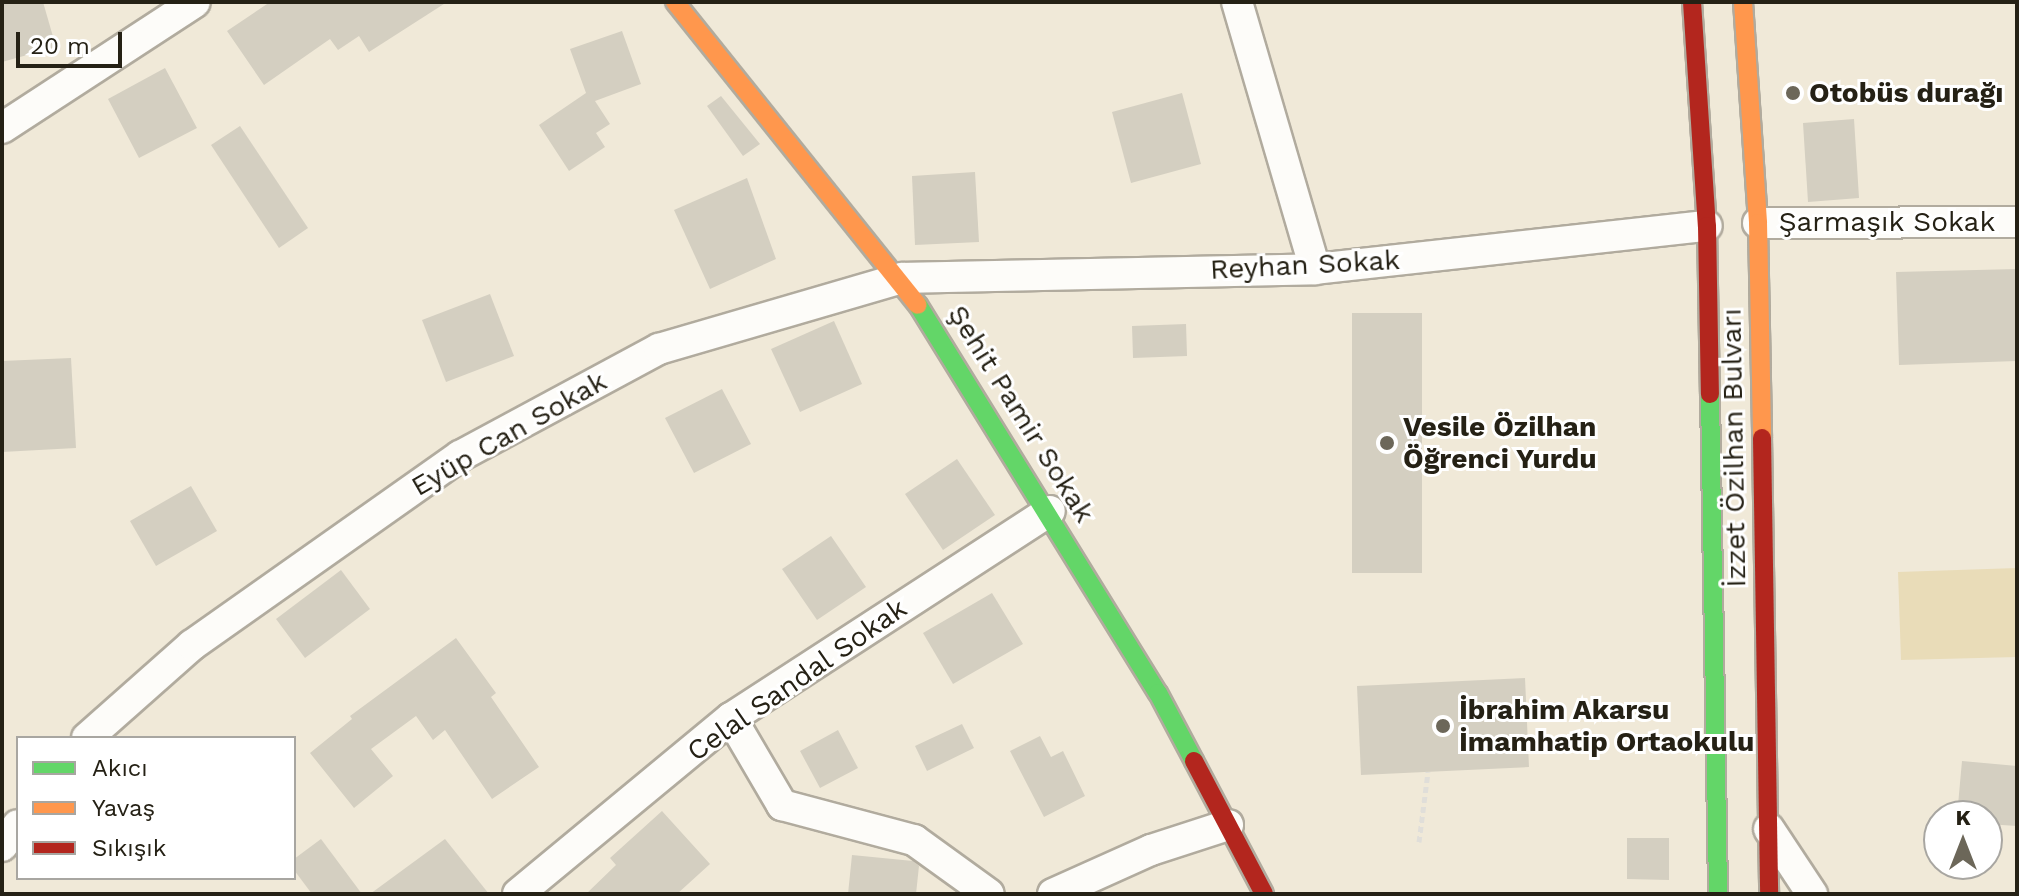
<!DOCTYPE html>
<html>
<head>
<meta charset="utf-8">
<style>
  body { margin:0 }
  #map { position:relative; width:2019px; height:896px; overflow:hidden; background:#f0e9d8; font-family:"Work Sans",sans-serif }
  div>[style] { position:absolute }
  .green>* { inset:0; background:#e9dcb8 }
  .building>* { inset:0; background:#d4cfc1 }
  .path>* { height:5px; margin-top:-2.5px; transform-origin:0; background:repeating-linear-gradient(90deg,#e0ded9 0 6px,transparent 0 10px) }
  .roads { filter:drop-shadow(2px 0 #b1ab9e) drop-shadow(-2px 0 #b1ab9e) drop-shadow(0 2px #b1ab9e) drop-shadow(0 -2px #b1ab9e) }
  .street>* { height:30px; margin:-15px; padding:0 15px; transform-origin:15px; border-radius:15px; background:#fdfcf9 }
  .fast>* { height:18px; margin:-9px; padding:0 9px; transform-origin:9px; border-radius:9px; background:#63d668 }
  .slow>* { height:18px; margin:-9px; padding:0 9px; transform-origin:9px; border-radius:9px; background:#ff974d }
  .jam>* { height:18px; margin:-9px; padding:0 9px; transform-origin:9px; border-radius:9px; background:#b3261e }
  .dots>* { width:22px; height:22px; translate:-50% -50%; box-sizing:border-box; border:4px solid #fff; border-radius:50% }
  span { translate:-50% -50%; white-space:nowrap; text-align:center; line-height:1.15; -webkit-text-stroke:6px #fff; paint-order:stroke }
  .poi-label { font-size:28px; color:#252115; font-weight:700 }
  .left { translate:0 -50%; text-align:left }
  .street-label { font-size:28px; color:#252115 }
  .frame { position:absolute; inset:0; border:4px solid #252115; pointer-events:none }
  .legend { position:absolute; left:16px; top:736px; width:280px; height:144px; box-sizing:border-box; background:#fff; border:2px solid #a8a6a1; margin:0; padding:10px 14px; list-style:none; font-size:24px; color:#252115 }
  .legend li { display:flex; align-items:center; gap:16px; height:40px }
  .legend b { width:40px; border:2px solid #a8a6a1 }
  .north { position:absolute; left:1923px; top:800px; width:80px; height:80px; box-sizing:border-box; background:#fff; border:2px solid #a8a6a1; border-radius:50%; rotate:0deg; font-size:22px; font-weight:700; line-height:32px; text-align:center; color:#252115 }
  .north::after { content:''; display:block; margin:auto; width:28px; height:36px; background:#6c6759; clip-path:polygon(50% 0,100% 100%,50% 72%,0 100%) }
  .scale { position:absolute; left:16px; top:32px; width:106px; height:36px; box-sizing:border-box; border:4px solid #252115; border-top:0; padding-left:10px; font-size:24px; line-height:28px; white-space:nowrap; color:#252115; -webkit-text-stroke:6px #fff; paint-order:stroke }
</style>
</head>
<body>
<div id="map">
  <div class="green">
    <i style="clip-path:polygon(2017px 568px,2017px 657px,1901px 660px,1898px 572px)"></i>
  </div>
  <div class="building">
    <i style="clip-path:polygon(2px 2px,43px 2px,56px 47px,2px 62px)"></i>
    <i style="clip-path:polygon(270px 2px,447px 2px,369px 52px,359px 36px,338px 50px,330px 39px,264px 85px,227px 31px)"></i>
    <i style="clip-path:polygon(622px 31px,641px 84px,595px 101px,610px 124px,596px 133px,605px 147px,569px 171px,539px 125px,586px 93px,570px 49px)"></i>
    <i style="clip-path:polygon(165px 68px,197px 128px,139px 158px,108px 99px)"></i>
    <i style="clip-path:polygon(1182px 93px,1201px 164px,1131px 183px,1112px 112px)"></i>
    <i style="clip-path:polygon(721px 96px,760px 144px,743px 156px,707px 106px)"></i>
    <i style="clip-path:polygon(1854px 119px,1859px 198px,1808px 202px,1803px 123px)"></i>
    <i style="clip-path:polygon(240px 126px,308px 228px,279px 248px,211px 145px)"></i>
    <i style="clip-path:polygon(975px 172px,979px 242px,915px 245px,912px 176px)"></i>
    <i style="clip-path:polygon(747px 178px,776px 259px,710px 289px,674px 210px)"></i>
    <i style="clip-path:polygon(2017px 269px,2017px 361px,1899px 365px,1896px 272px)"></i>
    <i style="clip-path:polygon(490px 294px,514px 356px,446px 382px,422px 320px)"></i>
    <i style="clip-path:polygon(1352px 313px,1422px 313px,1422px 573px,1352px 573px)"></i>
    <i style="clip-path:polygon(834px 321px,862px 384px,800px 412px,771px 349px)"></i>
    <i style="clip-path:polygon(1186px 324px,1187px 356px,1133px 358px,1132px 326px)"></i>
    <i style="clip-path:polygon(71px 358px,76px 448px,2px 452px,2px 361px)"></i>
    <i style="clip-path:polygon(722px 389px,751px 444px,694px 473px,665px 418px)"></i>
    <i style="clip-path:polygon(957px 459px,995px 515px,943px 550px,905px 494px)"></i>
    <i style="clip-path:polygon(191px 486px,217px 531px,156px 566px,130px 521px)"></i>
    <i style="clip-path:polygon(831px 536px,866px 587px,817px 620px,782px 569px)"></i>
    <i style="clip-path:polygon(341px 570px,370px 609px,305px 658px,276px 619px)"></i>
    <i style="clip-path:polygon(992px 593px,1023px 644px,953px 684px,923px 633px)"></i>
    <i style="clip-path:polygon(456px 638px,496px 693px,491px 697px,539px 767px,492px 799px,445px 730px,433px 740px,416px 716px,371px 749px,393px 776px,354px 808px,310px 753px,352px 719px,350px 716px)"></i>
    <i style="clip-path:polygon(1525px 678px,1529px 767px,1361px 775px,1357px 686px)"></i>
    <i style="clip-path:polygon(962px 724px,974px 748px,927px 771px,915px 746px)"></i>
    <i style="clip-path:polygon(838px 730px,858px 768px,820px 788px,800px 751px)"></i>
    <i style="clip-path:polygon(1040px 736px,1051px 757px,1063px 751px,1085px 796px,1044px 817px,1010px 751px)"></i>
    <i style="clip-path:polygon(1962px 761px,2017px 766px,2017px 826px,1987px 824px,1987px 816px,1957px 816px)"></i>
    <i style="clip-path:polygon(662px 811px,710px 864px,677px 894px,586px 894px,616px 865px,610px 858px)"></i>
    <i style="clip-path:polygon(1627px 838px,1669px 838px,1669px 880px,1627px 879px)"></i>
    <i style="clip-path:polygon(321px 839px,362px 894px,312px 894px,294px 870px,294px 859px)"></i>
    <i style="clip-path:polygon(445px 839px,489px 894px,370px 894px)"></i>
    <i style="clip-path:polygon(852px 855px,913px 861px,919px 866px,916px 894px,848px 894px)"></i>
  </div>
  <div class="path">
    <i style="left:1419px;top:842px;width:71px;rotate:-82.7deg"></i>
  </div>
  <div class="roads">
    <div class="street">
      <i style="left:1237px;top:2px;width:278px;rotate:73.7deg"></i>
      <i style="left:2px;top:128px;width:230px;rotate:-33.1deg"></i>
      <i style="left:1758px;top:223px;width:259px;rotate:-0.2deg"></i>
      <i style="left:731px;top:718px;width:101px;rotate:59.6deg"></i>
      <i style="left:782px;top:805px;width:137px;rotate:14.9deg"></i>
      <i style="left:914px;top:840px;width:92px;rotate:35.8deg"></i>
      <i style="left:87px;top:738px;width:140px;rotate:-41.5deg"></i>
      <i style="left:192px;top:645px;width:328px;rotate:-35.2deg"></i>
      <i style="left:460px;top:456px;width:226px;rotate:-28.3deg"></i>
      <i style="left:659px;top:349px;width:253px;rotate:-16.3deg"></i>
      <i style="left:902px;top:278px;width:413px;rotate:-1.2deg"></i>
      <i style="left:1315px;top:269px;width:394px;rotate:-6.3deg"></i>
      <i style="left:1769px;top:829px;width:78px;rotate:56.5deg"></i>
      <i style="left:2px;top:846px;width:26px;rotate:-53deg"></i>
      <i style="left:518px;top:894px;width:276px;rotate:-39.6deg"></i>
      <i style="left:731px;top:718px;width:380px;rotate:-33deg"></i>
      <i style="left:1053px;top:894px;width:107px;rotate:-24.2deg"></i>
      <i style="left:1151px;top:850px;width:81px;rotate:-18deg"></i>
    </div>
    <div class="fast">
      <i style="left:918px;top:305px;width:456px;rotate:58.3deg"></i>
      <i style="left:1158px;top:693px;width:77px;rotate:62.1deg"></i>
      <i style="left:1710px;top:394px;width:500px;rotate:89.08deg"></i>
    </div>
    <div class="slow">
      <i style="left:675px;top:2px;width:388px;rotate:51.3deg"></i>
      <i style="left:1743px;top:2px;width:222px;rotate:86.1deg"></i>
      <i style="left:1758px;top:223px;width:215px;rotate:88.9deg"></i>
    </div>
    <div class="jam">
      <i style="left:1692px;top:2px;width:225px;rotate:86.2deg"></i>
      <i style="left:1707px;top:226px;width:168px;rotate:89deg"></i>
      <i style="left:1762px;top:438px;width:456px;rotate:89.1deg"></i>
      <i style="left:1194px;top:761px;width:150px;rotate:62.2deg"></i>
    </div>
  </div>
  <div class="dots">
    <i style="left:1793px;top:93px;background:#6c6759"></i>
    <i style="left:1387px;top:443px;background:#6c6759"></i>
    <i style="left:1443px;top:726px;background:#6c6759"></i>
  </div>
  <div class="poi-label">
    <span class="left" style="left:1809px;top:93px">Otobüs durağı</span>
    <span class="left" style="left:1403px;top:443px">Vesile Özilhan<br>Öğrenci Yurdu</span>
    <span class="left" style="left:1459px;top:726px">İbrahim Akarsu<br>İmamhatip Ortaokulu</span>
  </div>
  <div class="street-label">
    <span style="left:1887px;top:222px">Şarmaşık Sokak</span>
    <span style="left:1305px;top:265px;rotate:-3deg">Reyhan Sokak</span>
    <span style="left:1021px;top:414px;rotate:58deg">Şehit Pamir Sokak</span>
    <span style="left:509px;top:434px;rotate:-30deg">Eyüp Can Sokak</span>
    <span style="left:1734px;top:448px;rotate:-91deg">İzzet Özilhan Bulvarı</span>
    <span style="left:797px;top:680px;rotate:-35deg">Celal Sandal Sokak</span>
  </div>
  <div class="frame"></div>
  <ul class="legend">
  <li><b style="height:10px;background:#63d668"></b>Akıcı</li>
  <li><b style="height:10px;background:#ff974d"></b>Yavaş</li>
  <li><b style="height:10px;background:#b3261e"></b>Sıkışık</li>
  </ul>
  <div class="north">K</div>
  <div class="scale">20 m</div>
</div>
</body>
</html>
